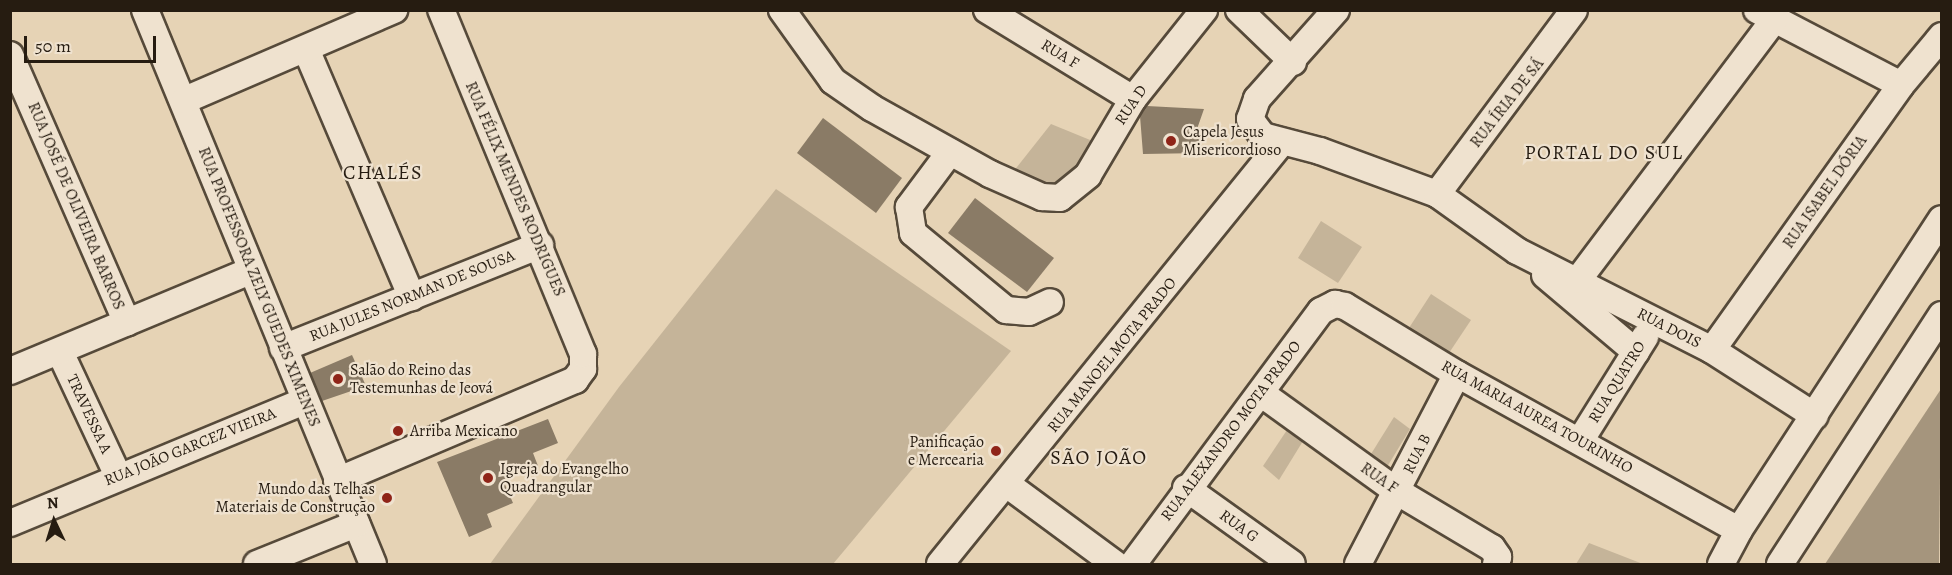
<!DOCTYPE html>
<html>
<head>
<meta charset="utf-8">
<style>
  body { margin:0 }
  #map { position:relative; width:1952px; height:575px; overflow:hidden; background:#e6d3b5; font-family:Alegreya,serif }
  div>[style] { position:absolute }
  .green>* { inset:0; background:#c5b499 }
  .water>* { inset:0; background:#a5957d }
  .building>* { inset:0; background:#8a7b66 }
  .roads { filter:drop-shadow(2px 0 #564a3a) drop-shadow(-2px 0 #564a3a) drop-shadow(0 2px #564a3a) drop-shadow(0 -2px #564a3a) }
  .minor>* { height:26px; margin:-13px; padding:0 13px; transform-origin:13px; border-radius:13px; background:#efe2cf }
  .dots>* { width:16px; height:16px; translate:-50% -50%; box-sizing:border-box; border:3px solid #efe2cf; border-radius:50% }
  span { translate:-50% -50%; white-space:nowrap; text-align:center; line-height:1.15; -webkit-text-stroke:4.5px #efe2cf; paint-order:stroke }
  .street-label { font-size:16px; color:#261c11 }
  .poi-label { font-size:16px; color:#261c11 }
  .left { translate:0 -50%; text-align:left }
  .right { translate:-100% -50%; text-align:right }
  .quarter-label { font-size:20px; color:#261c11; letter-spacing:1.5px }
  .frame { position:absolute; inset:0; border:12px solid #261c11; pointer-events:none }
  .north { position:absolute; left:24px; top:491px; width:60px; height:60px; -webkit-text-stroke:4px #efe2cf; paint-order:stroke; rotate:356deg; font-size:16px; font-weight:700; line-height:24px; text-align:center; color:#261c11 }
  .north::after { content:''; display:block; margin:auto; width:21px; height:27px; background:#261c11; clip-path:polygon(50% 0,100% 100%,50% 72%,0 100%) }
  .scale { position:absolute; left:24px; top:36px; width:132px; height:27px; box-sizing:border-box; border:3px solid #261c11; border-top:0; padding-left:8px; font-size:18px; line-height:21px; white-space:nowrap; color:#261c11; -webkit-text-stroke:4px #efe2cf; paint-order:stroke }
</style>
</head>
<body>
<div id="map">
  <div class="green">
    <i style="clip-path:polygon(1051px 124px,1095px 142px,1056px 190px,1013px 172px)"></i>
    <i style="clip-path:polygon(776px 189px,1011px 351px,833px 564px,490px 564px,619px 387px)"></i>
    <i style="clip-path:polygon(1321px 221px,1362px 247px,1338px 283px,1298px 258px)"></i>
    <i style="clip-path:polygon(1431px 294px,1471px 320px,1447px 356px,1407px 331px)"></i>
    <i style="clip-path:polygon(1394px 417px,1410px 429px,1387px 467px,1371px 454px)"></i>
    <i style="clip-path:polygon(1287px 430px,1303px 441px,1279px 480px,1263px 466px)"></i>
    <i style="clip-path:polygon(1589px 543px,1643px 564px,1576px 564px)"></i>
  </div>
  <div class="water">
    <i style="clip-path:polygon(1941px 389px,1939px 564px,1825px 564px)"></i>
  </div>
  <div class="building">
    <i style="clip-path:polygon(1147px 106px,1204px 109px,1197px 129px,1203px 153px,1143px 154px,1140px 116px)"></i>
    <i style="clip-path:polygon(823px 118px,902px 178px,876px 213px,797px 153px)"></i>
    <i style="clip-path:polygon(975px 198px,1054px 258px,1027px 292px,948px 233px)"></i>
    <i style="clip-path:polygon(352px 355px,366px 386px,322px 401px,310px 373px)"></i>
    <i style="clip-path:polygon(548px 419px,558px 443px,533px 453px,538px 466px,503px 480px,513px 503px,487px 514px,492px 527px,469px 537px,437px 462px)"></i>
  </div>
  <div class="roads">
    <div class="minor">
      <i style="left:145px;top:10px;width:599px;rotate:67.63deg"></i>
      <i style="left:782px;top:10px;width:87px;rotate:54.3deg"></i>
      <i style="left:833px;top:81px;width:47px;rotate:34.7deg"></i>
      <i style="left:872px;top:108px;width:135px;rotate:29.2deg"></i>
      <i style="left:990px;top:174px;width:57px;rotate:23.9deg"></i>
      <i style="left:1042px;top:197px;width:18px;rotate:3deg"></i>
      <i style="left:1060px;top:198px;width:36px;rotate:-39deg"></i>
      <i style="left:1088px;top:175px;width:88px;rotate:-59.4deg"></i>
      <i style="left:1133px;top:99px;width:114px;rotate:-51.4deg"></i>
      <i style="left:987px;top:10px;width:171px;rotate:31.4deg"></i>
      <i style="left:1239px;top:10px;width:75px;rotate:43.9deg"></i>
      <i style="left:1336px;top:10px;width:119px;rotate:131.6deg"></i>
      <i style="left:1257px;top:99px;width:21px;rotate:109deg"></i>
      <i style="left:1250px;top:119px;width:21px;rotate:53deg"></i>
      <i style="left:1263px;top:136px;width:59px;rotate:14.7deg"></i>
      <i style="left:1320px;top:151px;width:125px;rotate:20.2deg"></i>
      <i style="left:1437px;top:194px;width:98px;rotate:35.5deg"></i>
      <i style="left:1517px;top:251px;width:219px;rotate:26.9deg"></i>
      <i style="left:1712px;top:350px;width:122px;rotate:32.7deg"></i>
      <i style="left:1757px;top:10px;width:162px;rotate:27.5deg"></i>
      <i style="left:306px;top:49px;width:270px;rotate:66.9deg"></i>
      <i style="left:10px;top:55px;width:292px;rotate:66.4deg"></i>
      <i style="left:185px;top:100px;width:228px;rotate:-23.3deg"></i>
      <i style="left:950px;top:152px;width:69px;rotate:126.7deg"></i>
      <i style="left:909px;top:207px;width:26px;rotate:81deg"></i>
      <i style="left:913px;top:233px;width:121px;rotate:39.6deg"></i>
      <i style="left:1006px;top:310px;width:23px;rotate:5deg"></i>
      <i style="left:1029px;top:312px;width:23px;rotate:-25deg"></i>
      <i style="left:1437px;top:194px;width:229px;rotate:-53.3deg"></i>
      <i style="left:1545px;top:275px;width:119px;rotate:40.2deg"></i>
      <i style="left:1578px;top:280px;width:326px;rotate:-53deg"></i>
      <i style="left:283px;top:348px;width:277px;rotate:-21.8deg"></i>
      <i style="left:1712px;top:350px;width:325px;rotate:-54.5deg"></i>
      <i style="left:1901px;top:85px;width:64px;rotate:-50.1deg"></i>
      <i style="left:60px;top:352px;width:137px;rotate:64.9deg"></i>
      <i style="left:10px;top:371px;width:260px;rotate:-22.6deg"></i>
      <i style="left:1262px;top:394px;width:168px;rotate:35.8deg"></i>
      <i style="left:1398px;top:492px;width:109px;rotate:30.8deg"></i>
      <i style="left:1492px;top:548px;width:11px;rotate:56deg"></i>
      <i style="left:1498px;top:557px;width:7px;rotate:106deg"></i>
      <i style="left:1580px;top:441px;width:123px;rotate:-58deg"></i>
      <i style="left:337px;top:481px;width:259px;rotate:-23deg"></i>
      <i style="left:575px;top:380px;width:14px;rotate:-54deg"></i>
      <i style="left:583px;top:369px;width:15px;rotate:-90deg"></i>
      <i style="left:583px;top:354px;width:372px;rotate:-112.4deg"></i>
      <i style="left:1008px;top:485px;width:133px;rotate:36.4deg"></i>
      <i style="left:1186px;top:488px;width:130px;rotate:35.6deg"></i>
      <i style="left:10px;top:523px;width:318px;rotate:-22.5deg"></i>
      <i style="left:257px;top:564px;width:107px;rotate:-22deg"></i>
      <i style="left:940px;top:564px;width:542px;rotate:-50.99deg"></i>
      <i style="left:1133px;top:564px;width:315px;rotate:-53.4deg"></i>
      <i style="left:1321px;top:311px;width:16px;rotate:-27deg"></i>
      <i style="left:1335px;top:304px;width:10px;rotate:11deg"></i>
      <i style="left:1345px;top:306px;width:131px;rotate:31.3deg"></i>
      <i style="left:1457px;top:374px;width:322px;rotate:29deg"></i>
      <i style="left:1358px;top:564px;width:214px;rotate:-62.5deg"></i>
      <i style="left:1721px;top:564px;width:38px;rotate:-62deg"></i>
      <i style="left:1739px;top:530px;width:371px;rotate:-56.9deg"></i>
      <i style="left:1780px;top:564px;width:297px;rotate:-57deg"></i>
    </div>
  </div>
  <div class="dots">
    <i style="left:1171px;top:141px;background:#8f2418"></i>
    <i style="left:338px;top:379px;background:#8f2418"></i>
    <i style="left:398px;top:431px;background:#8f2418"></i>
    <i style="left:996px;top:451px;background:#8f2418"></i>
    <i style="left:488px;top:478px;background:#8f2418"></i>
    <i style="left:387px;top:498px;background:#8f2418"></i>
  </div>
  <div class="street-label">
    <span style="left:1060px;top:54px;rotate:31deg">RUA F</span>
    <span style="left:1507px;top:103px;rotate:-52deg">RUA ÍRIA DE SÁ</span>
    <span style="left:1131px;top:105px;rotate:-56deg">RUA D</span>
    <span style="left:515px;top:189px;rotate:67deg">RUA FÉLIX MENDES RODRIGUES</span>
    <span style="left:1825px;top:192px;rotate:-55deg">RUA ISABEL DÓRIA</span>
    <span style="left:76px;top:206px;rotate:67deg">RUA JOSÉ DE OLIVEIRA BARROS</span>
    <span style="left:259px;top:287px;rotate:68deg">RUA PROFESSORA ZELY GUEDES XIMENES</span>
    <span style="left:412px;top:296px;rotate:-22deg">RUA JULES NORMAN DE SOUSA</span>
    <span style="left:1669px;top:328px;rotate:27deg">RUA DOIS</span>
    <span style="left:1112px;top:355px;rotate:-51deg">RUA MANOEL MOTA PRADO</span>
    <span style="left:1617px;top:382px;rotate:-58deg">RUA QUATRO</span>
    <span style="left:89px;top:414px;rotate:65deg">TRAVESSA A</span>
    <span style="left:1537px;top:417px;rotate:29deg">RUA MARIA AUREA TOURINHO</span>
    <span style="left:1231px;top:431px;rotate:-53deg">RUA ALEXANDRO MOTA PRADO</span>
    <span style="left:190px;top:447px;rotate:-22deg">RUA JOÃO GARCEZ VIEIRA</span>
    <span style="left:1417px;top:454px;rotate:-63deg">RUA B</span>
    <span style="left:1379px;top:478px;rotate:35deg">RUA F</span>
    <span style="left:1239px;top:526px;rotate:36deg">RUA G</span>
  </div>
  <div class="poi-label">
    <span class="left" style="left:1183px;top:141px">Capela Jesus<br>Misericordioso</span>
    <span class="left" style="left:350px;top:379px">Salão do Reino das<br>Testemunhas de Jeová</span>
    <span class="left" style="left:410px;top:431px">Arriba Mexicano</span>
    <span class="right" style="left:984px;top:451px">Panificação<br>e Mercearia</span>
    <span class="left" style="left:500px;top:478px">Igreja do Evangelho<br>Quadrangular</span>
    <span class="right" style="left:375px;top:498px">Mundo das Telhas<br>Materiais de Construção</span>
  </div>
  <div class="quarter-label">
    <span style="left:1604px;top:152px">PORTAL DO SUL</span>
    <span style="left:383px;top:172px">CHALÉS</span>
    <span style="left:1099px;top:457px">SÃO JOÃO</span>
  </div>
  <div class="frame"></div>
  <div class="north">N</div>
  <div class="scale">50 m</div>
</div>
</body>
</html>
